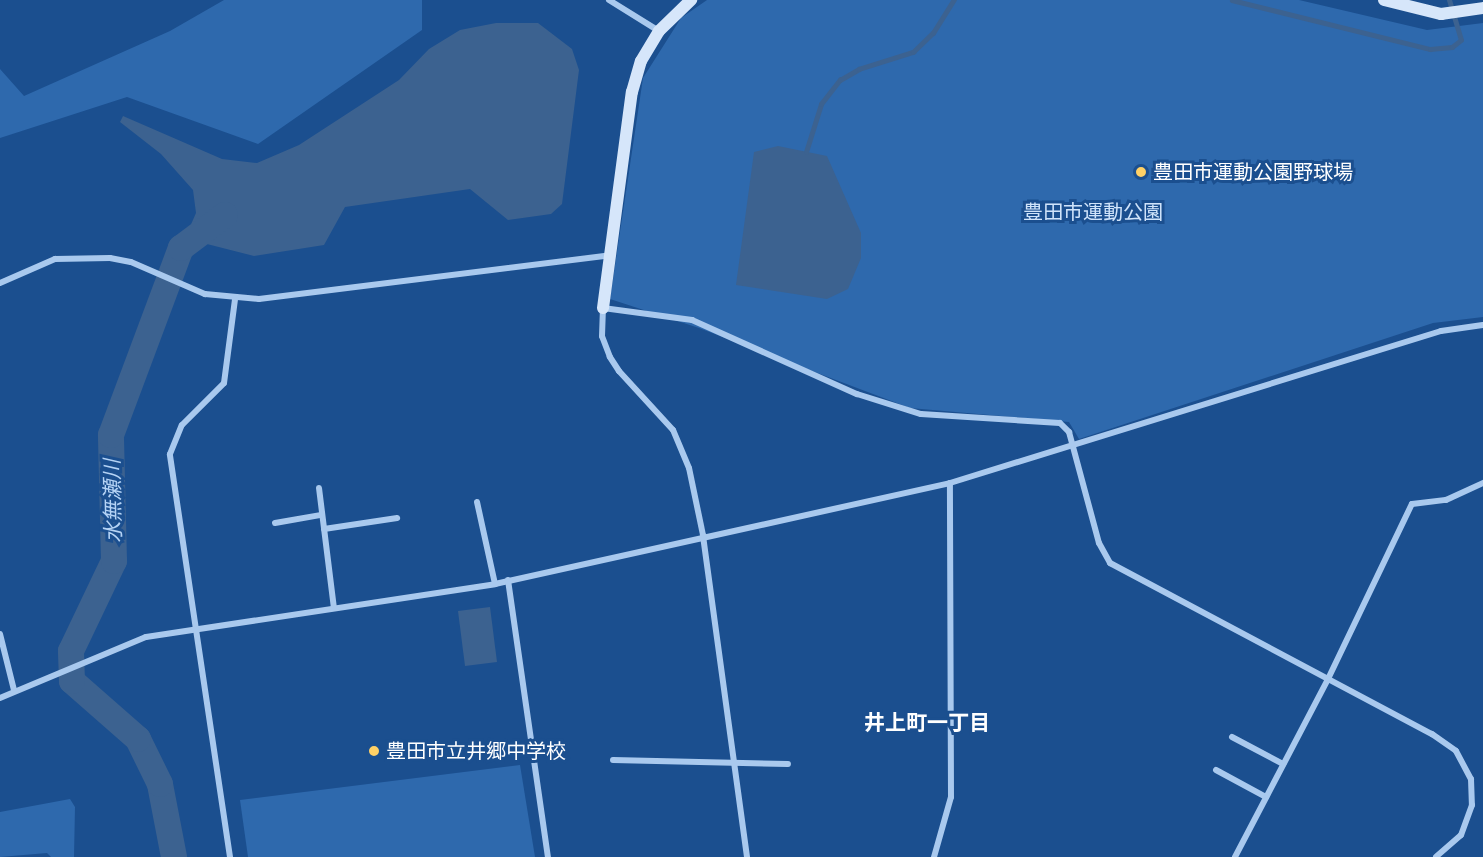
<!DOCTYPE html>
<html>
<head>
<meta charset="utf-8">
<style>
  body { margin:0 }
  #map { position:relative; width:1483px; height:857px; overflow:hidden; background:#1b4f8f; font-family:Helvetica,"Noto Sans JP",sans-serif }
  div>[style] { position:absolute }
  .green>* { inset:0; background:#2e69ad }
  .water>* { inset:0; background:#3c6290 }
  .stream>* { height:4.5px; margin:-2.25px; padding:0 2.25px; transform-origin:2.25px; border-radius:2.25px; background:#3c6290 }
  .river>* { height:26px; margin:-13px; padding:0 13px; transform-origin:13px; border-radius:13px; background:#3c6290 }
  .street>* { height:6px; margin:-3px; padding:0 3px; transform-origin:3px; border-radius:3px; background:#a9c9ee }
  .secondary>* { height:12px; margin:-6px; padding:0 6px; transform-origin:6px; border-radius:6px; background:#d6e6fa }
  .dots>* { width:16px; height:16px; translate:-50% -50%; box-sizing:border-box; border:3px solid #1b4f8f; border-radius:50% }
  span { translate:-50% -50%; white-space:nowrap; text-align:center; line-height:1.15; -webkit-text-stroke:6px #1b4f8f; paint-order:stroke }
  .poi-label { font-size:20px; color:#fff }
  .left { translate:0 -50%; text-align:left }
  .park-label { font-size:20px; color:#cfe3fa }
  .water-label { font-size:21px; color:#b5d3f5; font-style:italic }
  .neighbourhood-label { font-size:21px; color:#fff; font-weight:700 }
</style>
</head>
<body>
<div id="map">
  <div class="green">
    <i style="clip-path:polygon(224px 0,422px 0,422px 30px,258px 144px,127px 97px,0 138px,0 69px,24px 96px,170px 31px)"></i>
    <i style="clip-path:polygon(707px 0,1299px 0,1427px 30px,1483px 23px,1483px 317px,1433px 323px,1079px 439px,1069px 422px,910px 408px,699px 328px,610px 299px,643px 78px,681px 18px)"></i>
    <i style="clip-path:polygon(520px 765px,535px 857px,248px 857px,240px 800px)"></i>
    <i style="clip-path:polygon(70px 799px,75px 807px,74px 857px,51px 857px,47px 853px,0 857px,0 812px)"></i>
  </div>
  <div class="water">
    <i style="clip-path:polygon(496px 23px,538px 23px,572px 49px,579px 70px,562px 204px,551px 214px,508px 220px,470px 189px,345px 207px,324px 245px,254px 256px,203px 243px,189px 229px,196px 213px,193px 190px,161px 154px,120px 122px,123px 116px,222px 159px,257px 163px,299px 145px,399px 80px,429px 49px,460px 30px)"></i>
    <i style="clip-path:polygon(778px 146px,827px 156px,861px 233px,861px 258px,848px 289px,827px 299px,736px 285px,754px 152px)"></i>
    <i style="clip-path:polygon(490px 607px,497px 662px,465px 666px,458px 611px)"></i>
  </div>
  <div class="stream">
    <i style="left:1232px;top:0;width:204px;rotate:13.9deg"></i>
    <i style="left:1430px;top:49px;width:22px;rotate:-5deg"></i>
    <i style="left:1452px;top:47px;width:11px;rotate:-38deg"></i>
    <i style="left:1461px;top:40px;width:42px;rotate:-106.7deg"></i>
    <i style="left:806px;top:152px;width:50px;rotate:-72.6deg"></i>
    <i style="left:821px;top:104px;width:31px;rotate:-52deg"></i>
    <i style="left:840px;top:80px;width:22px;rotate:-30deg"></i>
    <i style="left:859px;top:69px;width:57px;rotate:-17.5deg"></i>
    <i style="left:913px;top:52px;width:28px;rotate:-44deg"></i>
    <i style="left:933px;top:33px;width:39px;rotate:-58deg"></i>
  </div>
  <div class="river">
    <i style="left:174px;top:857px;width:74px;rotate:-100.9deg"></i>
    <i style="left:160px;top:784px;width:50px;rotate:-116.1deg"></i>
    <i style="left:138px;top:739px;width:88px;rotate:-138.7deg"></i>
    <i style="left:72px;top:681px;width:30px;rotate:-92deg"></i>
    <i style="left:71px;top:651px;width:100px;rotate:-64.5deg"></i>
    <i style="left:114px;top:561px;width:126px;rotate:-91.4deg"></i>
    <i style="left:111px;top:435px;width:200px;rotate:-69.5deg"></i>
    <i style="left:181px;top:248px;width:55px;rotate:-36.9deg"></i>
  </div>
  <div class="street">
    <i style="left:609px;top:0;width:59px;rotate:31.8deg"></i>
    <i style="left:0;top:283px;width:60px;rotate:-23.6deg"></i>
    <i style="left:55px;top:259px;width:55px;rotate:-1deg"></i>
    <i style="left:110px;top:258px;width:21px;rotate:11deg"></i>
    <i style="left:131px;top:262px;width:81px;rotate:23.4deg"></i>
    <i style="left:205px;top:294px;width:54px;rotate:5.3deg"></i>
    <i style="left:259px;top:299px;width:354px;rotate:-7.1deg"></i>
    <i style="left:319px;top:488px;width:121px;rotate:82.9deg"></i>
    <i style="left:477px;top:502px;width:84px;rotate:77.6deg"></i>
    <i style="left:275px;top:523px;width:47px;rotate:-9.9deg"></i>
    <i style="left:324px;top:529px;width:74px;rotate:-8.6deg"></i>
    <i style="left:508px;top:580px;width:280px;rotate:81.8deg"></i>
    <i style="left:0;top:634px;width:58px;rotate:76deg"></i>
    <i style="left:0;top:698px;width:158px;rotate:-22.7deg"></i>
    <i style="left:146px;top:637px;width:353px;rotate:-8.6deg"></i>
    <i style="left:495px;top:584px;width:466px;rotate:-12.5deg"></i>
    <i style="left:950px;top:483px;width:514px;rotate:-17.2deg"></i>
    <i style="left:1441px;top:331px;width:42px;rotate:-8.1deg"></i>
    <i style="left:1232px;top:737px;width:58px;rotate:27.9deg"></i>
    <i style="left:613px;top:760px;width:175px;rotate:1.3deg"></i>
    <i style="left:1216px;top:770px;width:57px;rotate:28.4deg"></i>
    <i style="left:230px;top:857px;width:407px;rotate:-98.5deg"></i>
    <i style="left:170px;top:454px;width:31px;rotate:-68deg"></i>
    <i style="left:182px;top:425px;width:59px;rotate:-45deg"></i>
    <i style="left:224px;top:383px;width:84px;rotate:-82.5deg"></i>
    <i style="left:747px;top:857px;width:325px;rotate:-97.8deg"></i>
    <i style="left:703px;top:535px;width:68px;rotate:-101.8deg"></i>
    <i style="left:689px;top:468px;width:41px;rotate:-112.8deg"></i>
    <i style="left:673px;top:430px;width:80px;rotate:-132.5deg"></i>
    <i style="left:619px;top:371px;width:17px;rotate:-123deg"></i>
    <i style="left:610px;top:357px;width:22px;rotate:-111deg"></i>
    <i style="left:602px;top:336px;width:28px;rotate:-88deg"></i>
    <i style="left:603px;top:308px;width:90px;rotate:7.7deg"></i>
    <i style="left:692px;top:320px;width:181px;rotate:24.2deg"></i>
    <i style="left:857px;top:394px;width:67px;rotate:17.4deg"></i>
    <i style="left:921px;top:414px;width:139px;rotate:3.7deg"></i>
    <i style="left:1060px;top:423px;width:13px;rotate:45deg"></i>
    <i style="left:1069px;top:432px;width:115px;rotate:74.9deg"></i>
    <i style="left:1099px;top:543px;width:23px;rotate:61deg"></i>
    <i style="left:1110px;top:563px;width:365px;rotate:28deg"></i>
    <i style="left:1432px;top:734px;width:29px;rotate:35deg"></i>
    <i style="left:1456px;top:751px;width:32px;rotate:62deg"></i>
    <i style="left:1471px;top:779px;width:26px;rotate:88deg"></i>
    <i style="left:1472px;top:805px;width:32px;rotate:110deg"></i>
    <i style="left:1461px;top:835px;width:33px;rotate:139deg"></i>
    <i style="left:934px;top:857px;width:62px;rotate:-74.2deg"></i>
    <i style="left:951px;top:797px;width:314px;rotate:-90.2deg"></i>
    <i style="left:1235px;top:857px;width:201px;rotate:-62.4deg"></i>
    <i style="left:1328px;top:679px;width:194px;rotate:-64.4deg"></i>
    <i style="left:1412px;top:504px;width:34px;rotate:-7deg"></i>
    <i style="left:1446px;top:500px;width:41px;rotate:-24.7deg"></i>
  </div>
  <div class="secondary">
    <i style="left:1384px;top:0;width:59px;rotate:13.8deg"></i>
    <i style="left:1441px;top:14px;width:42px;rotate:-8.1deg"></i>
    <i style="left:603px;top:308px;width:218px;rotate:-82.4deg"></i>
    <i style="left:632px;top:92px;width:32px;rotate:-74deg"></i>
    <i style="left:641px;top:61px;width:35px;rotate:-59deg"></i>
    <i style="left:659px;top:31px;width:45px;rotate:-44.1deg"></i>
  </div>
  <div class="dots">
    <i style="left:1141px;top:172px;background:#ffd166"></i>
    <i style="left:374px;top:751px;background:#ffd166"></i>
  </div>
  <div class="poi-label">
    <span class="left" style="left:1153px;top:172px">豊田市運動公園野球場</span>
    <span class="left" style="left:386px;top:751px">豊田市立井郷中学校</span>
  </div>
  <div class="park-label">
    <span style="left:1093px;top:212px">豊田市運動公園</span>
  </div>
  <div class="water-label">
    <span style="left:113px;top:501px;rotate:-91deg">水無瀬川</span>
  </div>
  <div class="neighbourhood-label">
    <span style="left:927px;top:723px">井上町一丁目</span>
  </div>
</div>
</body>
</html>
